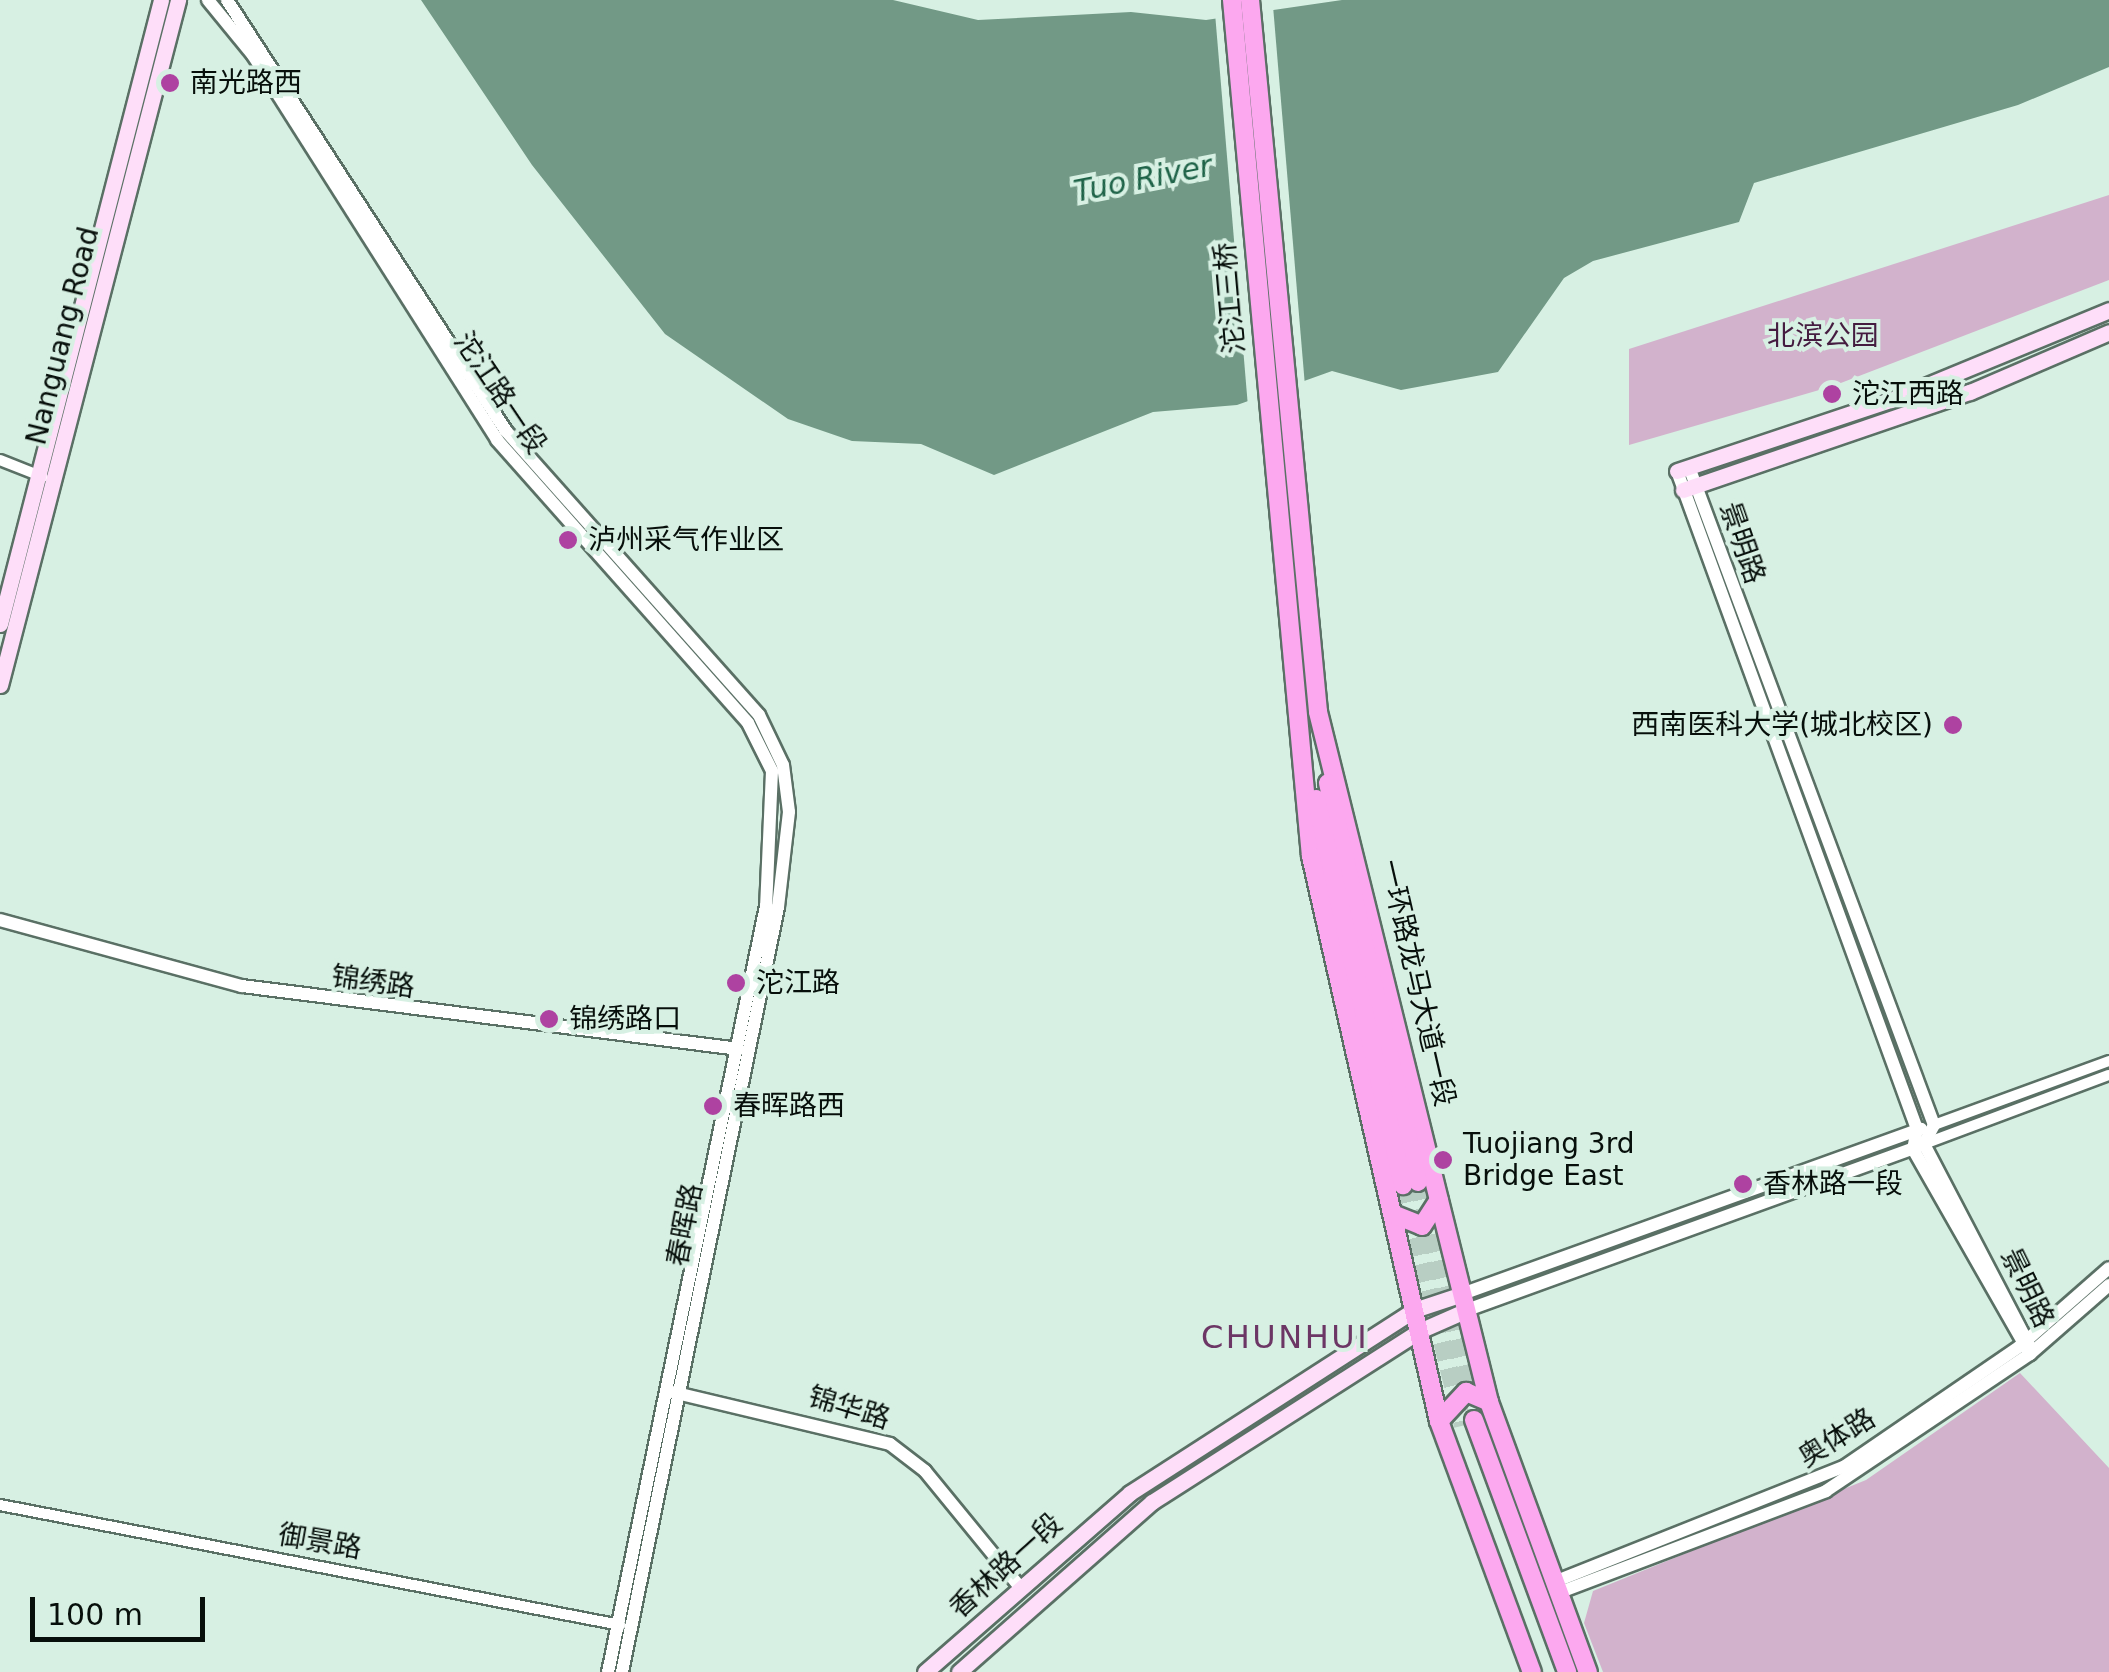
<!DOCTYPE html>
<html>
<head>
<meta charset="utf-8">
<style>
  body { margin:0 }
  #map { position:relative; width:2109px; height:1672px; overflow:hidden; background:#d7f0e3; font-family:"DejaVu Sans","Noto Sans SC",sans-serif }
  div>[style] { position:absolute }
  .green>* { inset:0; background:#d2b2cc }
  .water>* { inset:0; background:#729986 }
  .pier>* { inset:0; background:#d7f0e3 }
  .trunk-tunnel>* { height:18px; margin-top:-9px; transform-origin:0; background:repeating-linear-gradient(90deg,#b8cec3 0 18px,transparent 0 27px) }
  .roads { filter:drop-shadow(2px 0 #5a7065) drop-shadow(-2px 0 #5a7065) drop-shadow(0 2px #5a7065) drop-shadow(0 -2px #5a7065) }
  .minor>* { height:10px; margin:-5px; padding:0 5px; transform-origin:5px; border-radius:5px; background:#fff }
  .tertiary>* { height:12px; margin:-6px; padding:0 6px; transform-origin:6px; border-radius:6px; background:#fff }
  .secondary>* { height:15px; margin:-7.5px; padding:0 7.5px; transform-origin:7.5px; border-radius:7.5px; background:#fedef9 }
  .trunk>* { height:18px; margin:-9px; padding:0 9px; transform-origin:9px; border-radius:9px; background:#fca8ef }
  .dots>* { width:28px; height:28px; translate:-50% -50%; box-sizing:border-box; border:5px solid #d7f0e3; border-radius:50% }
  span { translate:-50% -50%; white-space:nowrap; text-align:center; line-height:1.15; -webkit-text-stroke:8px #d7f0e3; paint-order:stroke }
  .poi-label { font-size:28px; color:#070f0b }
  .left { translate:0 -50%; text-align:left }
  .right { translate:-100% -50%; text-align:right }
  .street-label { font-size:28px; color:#070f0b }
  .park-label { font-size:28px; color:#451c40 }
  .water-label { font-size:30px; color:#1e6348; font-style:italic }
  .quarter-label { font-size:32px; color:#6c3665; letter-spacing:2.5px }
  .scale { position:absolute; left:30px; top:1597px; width:175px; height:45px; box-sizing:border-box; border:5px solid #070f0b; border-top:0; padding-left:12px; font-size:30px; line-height:35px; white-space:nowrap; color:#070f0b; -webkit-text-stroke:8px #d7f0e3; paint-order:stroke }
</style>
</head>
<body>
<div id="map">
  <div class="green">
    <i style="clip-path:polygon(2109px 195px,2109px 280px,1833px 386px,1629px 445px,1629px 349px)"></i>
    <i style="clip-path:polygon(2020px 1373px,2109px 1468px,2109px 1672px,1603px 1672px,1584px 1623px,1593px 1591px,1866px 1480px)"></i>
  </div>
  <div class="water">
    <i style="clip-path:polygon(421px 0,893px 0,978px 20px,1131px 12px,1206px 20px,1342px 0,2109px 0,2109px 67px,2018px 105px,1754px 183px,1739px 222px,1593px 261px,1564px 278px,1498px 372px,1401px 390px,1332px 371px,1237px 405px,1153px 412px,994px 475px,921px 444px,852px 441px,788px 419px,665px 334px,532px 165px)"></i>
  </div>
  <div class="pier">
    <i style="clip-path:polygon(1273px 6px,1305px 386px,1248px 407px,1215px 13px)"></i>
  </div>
  <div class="trunk-tunnel">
    <i style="left:1418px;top:1182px;width:229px;rotate:76.6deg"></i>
    <i style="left:1403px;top:1185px;width:248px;rotate:76deg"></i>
  </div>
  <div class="roads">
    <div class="minor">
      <i style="left:0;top:460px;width:46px;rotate:21.6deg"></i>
      <i style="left:1934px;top:1125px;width:186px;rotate:-20.1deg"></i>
      <i style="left:1924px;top:1144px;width:197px;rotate:-20.5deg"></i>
      <i style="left:0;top:1505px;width:632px;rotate:10.95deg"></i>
    </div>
    <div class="tertiary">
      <i style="left:208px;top:0;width:71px;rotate:50.7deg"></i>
      <i style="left:253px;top:55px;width:456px;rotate:57.6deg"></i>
      <i style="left:497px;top:440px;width:378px;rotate:48.4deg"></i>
      <i style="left:748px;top:723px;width:54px;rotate:63.4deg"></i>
      <i style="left:772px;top:771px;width:135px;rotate:92.5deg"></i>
      <i style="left:766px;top:906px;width:782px;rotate:101.65deg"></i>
      <i style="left:227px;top:0;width:513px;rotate:57.08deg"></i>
      <i style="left:506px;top:431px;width:380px;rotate:48.3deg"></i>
      <i style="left:759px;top:715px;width:55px;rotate:64.4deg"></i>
      <i style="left:783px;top:765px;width:47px;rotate:82.7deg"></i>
      <i style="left:789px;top:812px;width:96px;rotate:96.6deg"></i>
      <i style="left:778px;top:907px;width:781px;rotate:101.53deg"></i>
      <i style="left:1689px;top:467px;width:702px;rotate:69.58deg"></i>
      <i style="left:1934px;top:1125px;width:21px;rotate:118deg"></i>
      <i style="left:1677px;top:471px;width:700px;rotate:69.96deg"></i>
      <i style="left:1917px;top:1129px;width:20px;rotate:101deg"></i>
      <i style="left:1913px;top:1149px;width:236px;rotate:60.3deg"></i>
      <i style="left:0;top:920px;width:251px;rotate:15.3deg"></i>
      <i style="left:242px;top:986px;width:501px;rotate:7.22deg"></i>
      <i style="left:1924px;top:1144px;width:227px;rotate:62.4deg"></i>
      <i style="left:1462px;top:1294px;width:488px;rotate:-19.8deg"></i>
      <i style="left:1467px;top:1310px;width:479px;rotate:-19.9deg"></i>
      <i style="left:668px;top:1391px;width:228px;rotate:13.4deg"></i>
      <i style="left:890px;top:1444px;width:44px;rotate:37.6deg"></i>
      <i style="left:925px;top:1471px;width:150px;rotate:50.7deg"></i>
      <i style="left:1554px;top:1582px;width:313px;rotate:-21.7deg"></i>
      <i style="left:1845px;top:1466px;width:212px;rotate:-34.4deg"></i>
      <i style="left:2020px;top:1346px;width:118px;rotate:-41.2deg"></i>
      <i style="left:1558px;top:1593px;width:287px;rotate:-20.8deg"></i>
      <i style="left:1826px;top:1491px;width:246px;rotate:-33.9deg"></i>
      <i style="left:2030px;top:1354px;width:105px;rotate:-41.1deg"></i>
    </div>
    <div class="secondary">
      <i style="left:1677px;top:471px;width:225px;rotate:-18.4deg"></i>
      <i style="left:1891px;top:400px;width:236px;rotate:-22.4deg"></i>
      <i style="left:1683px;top:490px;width:303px;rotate:-18.9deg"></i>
      <i style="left:1970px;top:392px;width:151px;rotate:-23.3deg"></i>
      <i style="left:0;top:624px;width:644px;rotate:-75.53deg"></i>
      <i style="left:0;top:685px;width:708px;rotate:-75.43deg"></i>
      <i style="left:925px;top:1672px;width:272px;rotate:-41.1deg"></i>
      <i style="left:1130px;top:1493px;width:338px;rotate:-32.8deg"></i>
      <i style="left:1414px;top:1310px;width:51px;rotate:-18.4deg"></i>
      <i style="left:959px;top:1672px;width:257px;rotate:-41.4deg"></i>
      <i style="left:1152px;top:1502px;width:317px;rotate:-32.6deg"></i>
      <i style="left:1419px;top:1331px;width:52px;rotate:-23.6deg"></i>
    </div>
    <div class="trunk">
      <i style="left:1232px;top:0;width:860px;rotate:84.73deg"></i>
      <i style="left:1311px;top:856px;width:579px;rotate:77.24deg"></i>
      <i style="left:1439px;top:1421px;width:268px;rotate:69.7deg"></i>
      <i style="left:1250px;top:0;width:715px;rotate:84.54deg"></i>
      <i style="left:1318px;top:712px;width:711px;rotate:76.08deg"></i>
      <i style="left:1489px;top:1402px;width:288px;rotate:69.9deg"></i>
      <i style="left:1328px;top:783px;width:409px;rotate:77.3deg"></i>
      <i style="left:1316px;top:799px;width:396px;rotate:77.3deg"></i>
      <i style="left:1393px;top:1214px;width:31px;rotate:22deg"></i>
      <i style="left:1422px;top:1226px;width:31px;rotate:-57deg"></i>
      <i style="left:1474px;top:1420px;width:269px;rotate:69.7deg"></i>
      <i style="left:1439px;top:1421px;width:40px;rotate:-47deg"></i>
      <i style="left:1466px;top:1392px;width:25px;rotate:23deg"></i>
    </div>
  </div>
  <div class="dots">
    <i style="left:170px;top:83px;background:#ae42a1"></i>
    <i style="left:1832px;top:394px;background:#ae42a1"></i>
    <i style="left:568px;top:540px;background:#ae42a1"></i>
    <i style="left:1953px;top:725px;background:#ae42a1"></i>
    <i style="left:736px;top:983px;background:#ae42a1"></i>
    <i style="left:549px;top:1019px;background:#ae42a1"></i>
    <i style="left:713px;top:1106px;background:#ae42a1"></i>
    <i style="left:1443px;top:1160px;background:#ae42a1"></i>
    <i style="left:1743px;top:1184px;background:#ae42a1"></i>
  </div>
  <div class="poi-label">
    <span class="left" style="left:190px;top:83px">南光路西</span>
    <span class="left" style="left:1852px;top:394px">沱江西路</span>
    <span class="left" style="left:588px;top:540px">泸州采气作业区</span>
    <span class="right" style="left:1933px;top:725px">西南医科大学(城北校区)</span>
    <span class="left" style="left:756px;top:983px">沱江路</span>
    <span class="left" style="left:569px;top:1019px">锦绣路口</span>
    <span class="left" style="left:733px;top:1106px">春晖路西</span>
    <span class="left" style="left:1463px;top:1160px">Tuojiang 3rd<br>Bridge East</span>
    <span class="left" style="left:1763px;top:1184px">香林路一段</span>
  </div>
  <div class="street-label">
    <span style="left:1230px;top:298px;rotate:-95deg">沱江三桥</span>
    <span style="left:63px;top:336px;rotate:-76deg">Nanguang Road</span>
    <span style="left:500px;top:393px;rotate:56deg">沱江路一段</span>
    <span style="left:1742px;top:543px;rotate:71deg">景明路</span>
    <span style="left:373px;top:982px;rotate:8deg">锦绣路</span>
    <span style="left:1417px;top:983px;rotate:77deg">一环路龙马大道一段</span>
    <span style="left:685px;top:1225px;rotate:-79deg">春晖路</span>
    <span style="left:2027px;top:1288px;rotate:64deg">景明路</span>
    <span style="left:849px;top:1408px;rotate:17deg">锦华路</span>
    <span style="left:1837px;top:1438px;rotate:-32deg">奥体路</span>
    <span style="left:320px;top:1542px;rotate:10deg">御景路</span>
    <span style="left:1006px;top:1566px;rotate:-42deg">香林路一段</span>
  </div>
  <div class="park-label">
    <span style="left:1823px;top:336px">北滨公园</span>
  </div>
  <div class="water-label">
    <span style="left:1143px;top:179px;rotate:-11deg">Tuo River</span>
  </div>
  <div class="quarter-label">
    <span style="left:1285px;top:1337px">CHUNHUI</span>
  </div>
  <div class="scale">100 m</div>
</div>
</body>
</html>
